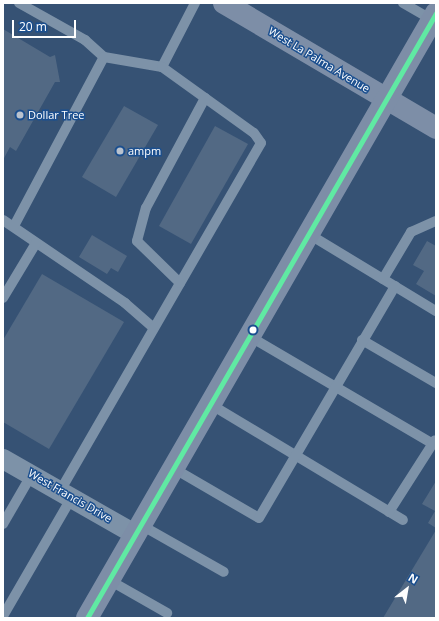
<!DOCTYPE html>
<html>
<head>
<meta charset="utf-8">
<style>
  body { margin:0 }
  #map { position:relative; width:439px; height:621px; overflow:hidden; background:#365274; font-family:"Open Sans",sans-serif }
  div>[style] { position:absolute }
  .building>* { inset:0; background:#526984 }
  .lane>* { height:10px; margin:-5px; padding:0 5px; transform-origin:5px; border-radius:5px; background:#7d92a8 }
  .street>* { height:20px; margin:-10px; padding:0 10px; transform-origin:10px; border-radius:10px; background:#7d92a8 }
  .primary>* { height:22px; margin:-11px; padding:0 11px; transform-origin:11px; border-radius:11px; background:#7d8ea7 }
  .bus-1>* { height:5px; margin:-2.5px; padding:0 2.5px; transform-origin:2.5px; border-radius:2.5px; background:#60e9a3 }
  .dots>* { width:11px; height:11px; translate:-50% -50%; box-sizing:border-box; border:2px solid #1b4f8f; border-radius:50% }
  span { translate:-50% -50%; white-space:nowrap; text-align:center; line-height:1.15; -webkit-text-stroke:3px #1b4f8f; paint-order:stroke }
  .street-label { font-size:11px; color:#fff }
  .poi-label { font-size:11px; color:#fff }
  .left { translate:0 -50%; text-align:left }
  .frame { position:absolute; inset:0; border:4px solid #fff; pointer-events:none }
  .north { position:absolute; left:387px; top:569px; width:40px; height:40px; -webkit-text-stroke:3px #1b4f8f; paint-order:stroke; rotate:31deg; font-size:11px; font-weight:700; line-height:16px; text-align:center; color:#fff }
  .north::after { content:''; display:block; margin:auto; width:14px; height:18px; background:#fff; clip-path:polygon(50% 0,100% 100%,50% 72%,0 100%) }
  .scale { position:absolute; left:12px; top:20px; width:64px; height:18px; box-sizing:border-box; border:2px solid #fff; border-top:0; padding-left:5px; font-size:12px; line-height:14px; white-space:nowrap; color:#fff; -webkit-text-stroke:3px #1b4f8f; paint-order:stroke }
</style>
</head>
<body>
<div id="map">
  <div class="building">
    <i style="clip-path:polygon(3px 29px,50px 57px,55px 55px,60px 82px,55px 82px,16px 151px,10px 147px,3px 160px)"></i>
    <i style="clip-path:polygon(124px 106px,158px 125px,116px 197px,82px 177px)"></i>
    <i style="clip-path:polygon(215px 126px,248px 144px,191px 244px,159px 226px)"></i>
    <i style="clip-path:polygon(92px 235px,127px 256px,118px 272px,111px 268px,107px 274px,79px 257px)"></i>
    <i style="clip-path:polygon(427px 241px,436px 246px,436px 296px,416px 284px,424px 271px,413px 265px)"></i>
    <i style="clip-path:polygon(42px 274px,124px 322px,49px 449px,3px 422px,3px 340px)"></i>
    <i style="clip-path:polygon(436px 481px,436px 528px,428px 523px,435px 511px,422px 504px)"></i>
    <i style="clip-path:polygon(436px 530px,436px 618px,383px 618px)"></i>
  </div>
  <div class="lane">
    <i style="left:19px;top:3px;width:76px;rotate:29.3deg"></i>
    <i style="left:85px;top:40px;width:25px;rotate:42deg"></i>
    <i style="left:403px;top:3px;width:36px;rotate:30deg"></i>
    <i style="left:162px;top:67px;width:72px;rotate:-62.7deg"></i>
    <i style="left:3px;top:220px;width:148px;rotate:34.2deg"></i>
    <i style="left:125px;top:303px;width:38px;rotate:41deg"></i>
    <i style="left:14px;top:226px;width:191px;rotate:-62deg"></i>
    <i style="left:104px;top:57px;width:59px;rotate:9.8deg"></i>
    <i style="left:162px;top:67px;width:113px;rotate:35.7deg"></i>
    <i style="left:254px;top:133px;width:12px;rotate:55deg"></i>
    <i style="left:261px;top:143px;width:401px;rotate:120deg"></i>
    <i style="left:307px;top:233px;width:151px;rotate:31.2deg"></i>
    <i style="left:383px;top:279px;width:55px;rotate:-59.2deg"></i>
    <i style="left:411px;top:232px;width:27px;rotate:-24deg"></i>
    <i style="left:180px;top:283px;width:60px;rotate:-135.7deg"></i>
    <i style="left:137px;top:241px;width:34px;rotate:-75deg"></i>
    <i style="left:146px;top:208px;width:125px;rotate:-61.8deg"></i>
    <i style="left:3px;top:298px;width:64px;rotate:-59deg"></i>
    <i style="left:249px;top:336px;width:213px;rotate:30.4deg"></i>
    <i style="left:362px;top:340px;width:86px;rotate:30.2deg"></i>
    <i style="left:210px;top:404px;width:225px;rotate:31deg"></i>
    <i style="left:173px;top:468px;width:99px;rotate:30.2deg"></i>
    <i style="left:259px;top:518px;width:269px;rotate:-59.6deg"></i>
    <i style="left:389px;top:512px;width:85px;rotate:-57.4deg"></i>
    <i style="left:3px;top:524px;width:58px;rotate:-59.9deg"></i>
    <i style="left:141px;top:525px;width:95px;rotate:29.5deg"></i>
    <i style="left:109px;top:580px;width:67px;rotate:29.6deg"></i>
    <i style="left:3px;top:616px;width:138px;rotate:-59.9deg"></i>
  </div>
  <div class="street">
    <i style="left:3px;top:459px;width:153px;rotate:29.7deg"></i>
  </div>
  <div class="primary">
    <i style="left:224px;top:3px;width:246px;rotate:30.5deg"></i>
    <i style="left:87px;top:618px;width:698px;rotate:-60.02deg"></i>
  </div>
  <div class="bus-1">
    <i style="left:87px;top:618px;width:698px;rotate:-60.02deg"></i>
  </div>
  <div class="dots">
    <i style="left:20px;top:115px;background:#b9c2ce"></i>
    <i style="left:120px;top:151px;background:#b9c2ce"></i>
    <i style="left:253px;top:330px;background:#fff"></i>
  </div>
  <div class="street-label">
    <span style="left:319px;top:60px;rotate:31deg">West La Palma Avenue</span>
    <span style="left:70px;top:496px;rotate:30deg">West Francis Drive</span>
  </div>
  <div class="poi-label">
    <span class="left" style="left:28px;top:115px">Dollar Tree</span>
    <span class="left" style="left:128px;top:151px">ampm</span>
  </div>
  <div class="frame"></div>
  <div class="north">N</div>
  <div class="scale">20 m</div>
</div>
</body>
</html>
